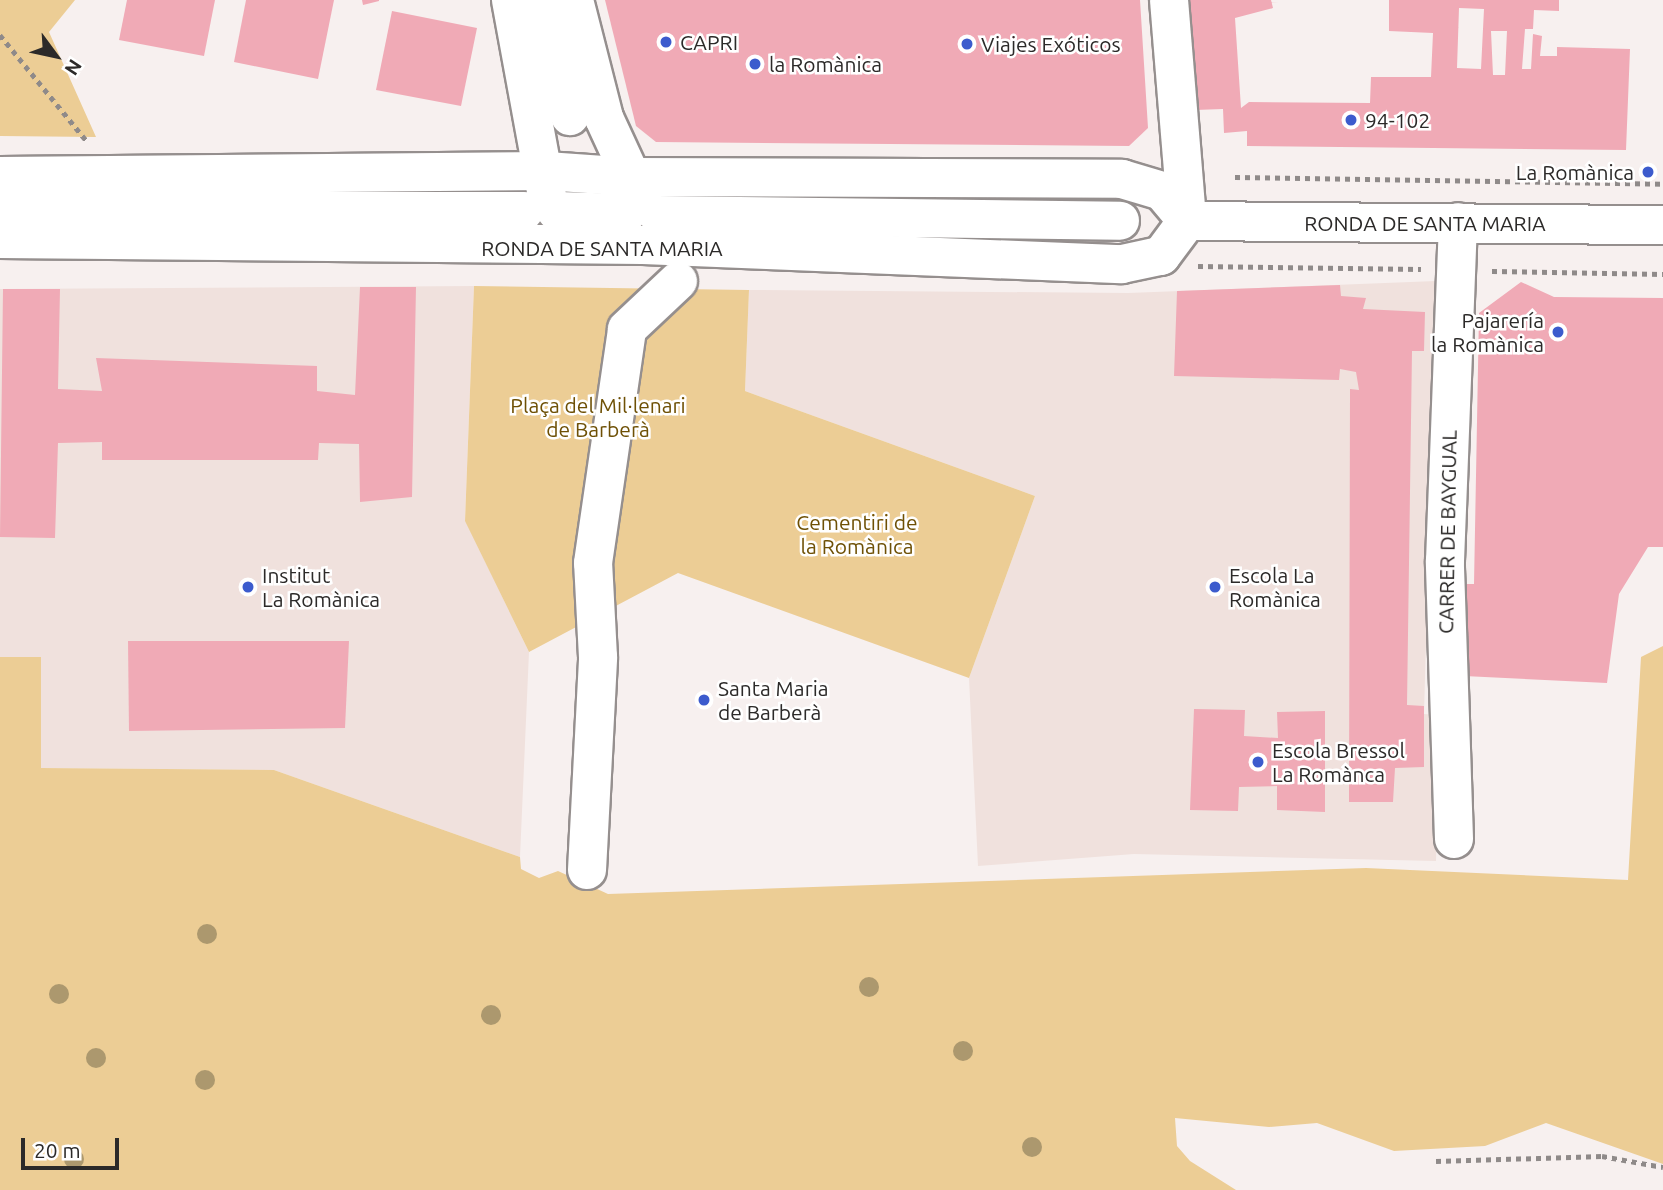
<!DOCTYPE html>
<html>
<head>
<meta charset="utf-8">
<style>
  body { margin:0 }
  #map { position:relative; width:1663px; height:1190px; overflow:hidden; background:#f7f0ef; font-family:Ubuntu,sans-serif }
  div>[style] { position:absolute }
  .built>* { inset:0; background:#f0e1dd }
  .green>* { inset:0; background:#eccd95 }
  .building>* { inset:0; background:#f0aab6 }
  .path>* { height:4.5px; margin-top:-2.25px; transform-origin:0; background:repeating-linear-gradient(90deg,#8f8a89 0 5px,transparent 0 10px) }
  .roads { filter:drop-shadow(2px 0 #958f8e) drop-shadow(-2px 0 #958f8e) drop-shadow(0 2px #958f8e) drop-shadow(0 -2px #958f8e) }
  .minor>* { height:38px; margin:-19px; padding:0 19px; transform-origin:19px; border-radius:19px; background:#fff }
  .trees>* { width:20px; height:20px; margin:-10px; border-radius:50%; background:#ac986e }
  .dots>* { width:19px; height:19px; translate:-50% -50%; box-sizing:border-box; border:4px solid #fff; border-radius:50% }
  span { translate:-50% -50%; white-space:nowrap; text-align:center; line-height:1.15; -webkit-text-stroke:5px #fff; paint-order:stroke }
  .poi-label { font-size:21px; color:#2c2a29 }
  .left { translate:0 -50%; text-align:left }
  .right { translate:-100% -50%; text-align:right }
  .street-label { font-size:21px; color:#2c2a29 }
  .park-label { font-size:21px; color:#6e5005 }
  .north { position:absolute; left:21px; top:21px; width:70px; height:70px; -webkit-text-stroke:5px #fff; paint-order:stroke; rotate:123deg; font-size:19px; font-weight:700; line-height:28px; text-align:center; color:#2c2a29 }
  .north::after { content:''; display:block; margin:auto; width:24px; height:32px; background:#2c2a29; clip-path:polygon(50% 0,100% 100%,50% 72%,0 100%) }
  .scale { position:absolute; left:21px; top:1138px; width:98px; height:32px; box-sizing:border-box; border:4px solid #2c2a29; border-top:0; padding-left:9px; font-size:21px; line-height:24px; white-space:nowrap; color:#2c2a29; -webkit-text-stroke:5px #fff; paint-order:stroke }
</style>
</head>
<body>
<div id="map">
  <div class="built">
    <i style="clip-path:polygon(1436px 281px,1424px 714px,1439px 715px,1436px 861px,1134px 854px,978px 866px,969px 678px,1035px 496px,745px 391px,749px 290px,1128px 293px)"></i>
    <i style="clip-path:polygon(474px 286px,465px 520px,529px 652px,520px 857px,274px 770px,41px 768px,40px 658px,0 657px,0 289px)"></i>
  </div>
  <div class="green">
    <i style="clip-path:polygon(0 0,75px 0,49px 32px,96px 137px,0 136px)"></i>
    <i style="clip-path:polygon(474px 286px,749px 290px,745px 391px,1035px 496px,969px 678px,678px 573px,529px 652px,465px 521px)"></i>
    <i style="clip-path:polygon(1663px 646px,1663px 1164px,1546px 1123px,1485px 1146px,1394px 1151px,1317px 1123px,1269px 1127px,1175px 1118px,1177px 1146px,1190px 1161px,1236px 1190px,0 1190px,0 657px,41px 657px,41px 768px,274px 770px,520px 857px,521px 869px,539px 878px,558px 871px,608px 894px,1366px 868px,1628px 880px,1641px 657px)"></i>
  </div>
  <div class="building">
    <i style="clip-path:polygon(127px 0,215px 0,204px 56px,119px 40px)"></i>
    <i style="clip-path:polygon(246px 0,334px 0,318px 79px,234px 62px)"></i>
    <i style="clip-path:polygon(362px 0,379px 0,379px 1px,363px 5px)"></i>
    <i style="clip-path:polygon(605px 0,1140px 0,1148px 128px,1129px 146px,656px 142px,636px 126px)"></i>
    <i style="clip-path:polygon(evenodd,1189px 0,1271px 0,1273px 8px,1235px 18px,1241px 108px,1249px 102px,1370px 103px,1371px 77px,1431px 77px,1433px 33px,1389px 31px,1389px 0,1559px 0,1559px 11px,1534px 10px,1533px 29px,1525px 29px,1522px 69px,1531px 69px,1533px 34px,1542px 36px,1540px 56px,1557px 56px,1557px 47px,1630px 49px,1626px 150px,1247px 146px,1247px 131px,1224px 133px,1223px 109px,1195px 110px,1189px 0,1459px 8px,1484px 9px,1481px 69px,1457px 68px,1459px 8px,1189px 0,1491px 31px,1507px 31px,1505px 75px,1493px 75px,1491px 31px)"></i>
    <i style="clip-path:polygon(392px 11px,477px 28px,461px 106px,376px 90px)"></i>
    <i style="clip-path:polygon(1521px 282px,1554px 297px,1663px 298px,1663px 547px,1648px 547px,1619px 594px,1607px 683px,1464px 676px,1464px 584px,1474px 584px,1479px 313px)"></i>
    <i style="clip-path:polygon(1340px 285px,1341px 296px,1366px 298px,1363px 309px,1425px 312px,1424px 351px,1412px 351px,1407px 705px,1424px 706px,1424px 767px,1395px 768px,1393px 802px,1349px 802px,1350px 389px,1359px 390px,1356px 372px,1340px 369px,1339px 380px,1174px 376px,1177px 291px)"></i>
    <i style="clip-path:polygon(360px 287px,416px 287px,412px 497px,360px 502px,359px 444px,319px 443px,318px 460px,102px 460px,102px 442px,58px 443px,55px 538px,0 537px,3px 289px,60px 289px,58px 389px,102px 391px,96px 358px,317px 366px,317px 391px,355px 395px)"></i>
    <i style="clip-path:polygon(128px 641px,349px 641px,345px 728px,129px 731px)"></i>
    <i style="clip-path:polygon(1194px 709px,1245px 710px,1244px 736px,1278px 738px,1277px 712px,1325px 711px,1325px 812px,1277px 810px,1277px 786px,1239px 787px,1238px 811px,1190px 810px)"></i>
  </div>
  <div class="path">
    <i style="left:0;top:35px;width:136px;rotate:50.7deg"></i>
    <i style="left:1235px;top:177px;width:428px;rotate:0.9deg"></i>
    <i style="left:1198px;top:266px;width:223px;rotate:0.8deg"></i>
    <i style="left:1492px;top:271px;width:171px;rotate:1deg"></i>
    <i style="left:1436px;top:1161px;width:166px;rotate:-1.7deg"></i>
    <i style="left:1602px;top:1156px;width:62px;rotate:10.2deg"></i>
  </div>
  <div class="roads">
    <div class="minor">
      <i style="left:511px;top:0;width:199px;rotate:79.6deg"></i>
      <i style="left:544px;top:0;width:119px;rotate:77.4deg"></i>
      <i style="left:574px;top:0;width:122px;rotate:75.7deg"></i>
      <i style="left:604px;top:118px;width:88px;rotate:65.2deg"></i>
      <i style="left:1169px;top:0;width:222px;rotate:85.3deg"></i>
      <i style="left:0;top:176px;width:546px;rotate:-0.52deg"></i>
      <i style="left:546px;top:171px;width:86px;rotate:4deg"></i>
      <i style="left:632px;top:177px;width:490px;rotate:0.2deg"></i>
      <i style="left:1122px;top:179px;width:42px;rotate:16.7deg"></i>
      <i style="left:1162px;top:191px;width:39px;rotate:50deg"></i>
      <i style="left:0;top:211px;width:524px"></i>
      <i style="left:556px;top:211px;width:71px;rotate:1.6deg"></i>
      <i style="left:658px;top:215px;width:462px;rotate:0.7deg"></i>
      <i style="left:1187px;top:221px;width:476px;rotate:0.5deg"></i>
      <i style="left:0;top:239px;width:643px;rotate:0.53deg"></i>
      <i style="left:643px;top:245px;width:479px;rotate:2.3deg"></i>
      <i style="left:1122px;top:264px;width:40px;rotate:-12deg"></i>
      <i style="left:1161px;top:256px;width:44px;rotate:-53.4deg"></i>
      <i style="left:1454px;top:839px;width:278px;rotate:-91.9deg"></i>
      <i style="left:1445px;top:561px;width:339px;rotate:-87.8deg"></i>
      <i style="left:587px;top:870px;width:213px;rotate:-87deg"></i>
      <i style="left:598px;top:657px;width:94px;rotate:-93deg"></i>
      <i style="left:593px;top:563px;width:236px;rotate:-81.7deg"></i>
      <i style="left:627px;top:329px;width:70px;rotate:-43.3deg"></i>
    </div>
  </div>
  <div class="trees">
    <i style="left:207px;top:934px"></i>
    <i style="left:869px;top:987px"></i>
    <i style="left:59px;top:994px"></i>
    <i style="left:491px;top:1015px"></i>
    <i style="left:963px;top:1051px"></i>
    <i style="left:96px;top:1058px"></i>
    <i style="left:205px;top:1080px"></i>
    <i style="left:1032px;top:1147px"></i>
    <i style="left:74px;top:1159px"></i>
  </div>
  <div class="dots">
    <i style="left:666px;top:42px;background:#3c5bcd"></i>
    <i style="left:967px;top:44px;background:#3c5bcd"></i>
    <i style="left:755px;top:64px;background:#3c5bcd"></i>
    <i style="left:1351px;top:120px;background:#3c5bcd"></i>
    <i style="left:1648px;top:172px;background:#3c5bcd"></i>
    <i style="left:1558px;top:332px;background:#3c5bcd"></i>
    <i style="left:248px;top:587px;background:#3c5bcd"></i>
    <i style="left:1215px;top:587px;background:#3c5bcd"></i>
    <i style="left:704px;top:700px;background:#3c5bcd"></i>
    <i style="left:1258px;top:762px;background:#3c5bcd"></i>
  </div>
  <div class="poi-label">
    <span class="left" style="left:680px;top:42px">CAPRI</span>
    <span class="left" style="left:981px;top:44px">Viajes Exóticos</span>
    <span class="left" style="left:769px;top:64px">la Romànica</span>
    <span class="left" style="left:1365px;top:120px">94-102</span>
    <span class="right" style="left:1634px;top:172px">La Romànica</span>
    <span class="right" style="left:1544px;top:332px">Pajarería<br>la Romànica</span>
    <span class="left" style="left:262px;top:587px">Institut<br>La Romànica</span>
    <span class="left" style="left:1229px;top:587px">Escola La<br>Romànica</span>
    <span class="left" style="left:718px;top:700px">Santa Maria<br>de Barberà</span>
    <span class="left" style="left:1272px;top:762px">Escola Bressol<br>La Romànca</span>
  </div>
  <div class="street-label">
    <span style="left:1425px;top:223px">RONDA DE SANTA MARIA</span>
    <span style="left:602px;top:248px">RONDA DE SANTA MARIA</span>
    <span style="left:1447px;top:532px;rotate:-89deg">CARRER DE BAYGUAL</span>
  </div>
  <div class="park-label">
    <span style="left:598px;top:417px">Plaça del Mil·lenari<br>de Barberà</span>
    <span style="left:857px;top:534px">Cementiri de<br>la Romànica</span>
  </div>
  <div class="north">N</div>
  <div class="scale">20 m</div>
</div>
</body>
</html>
